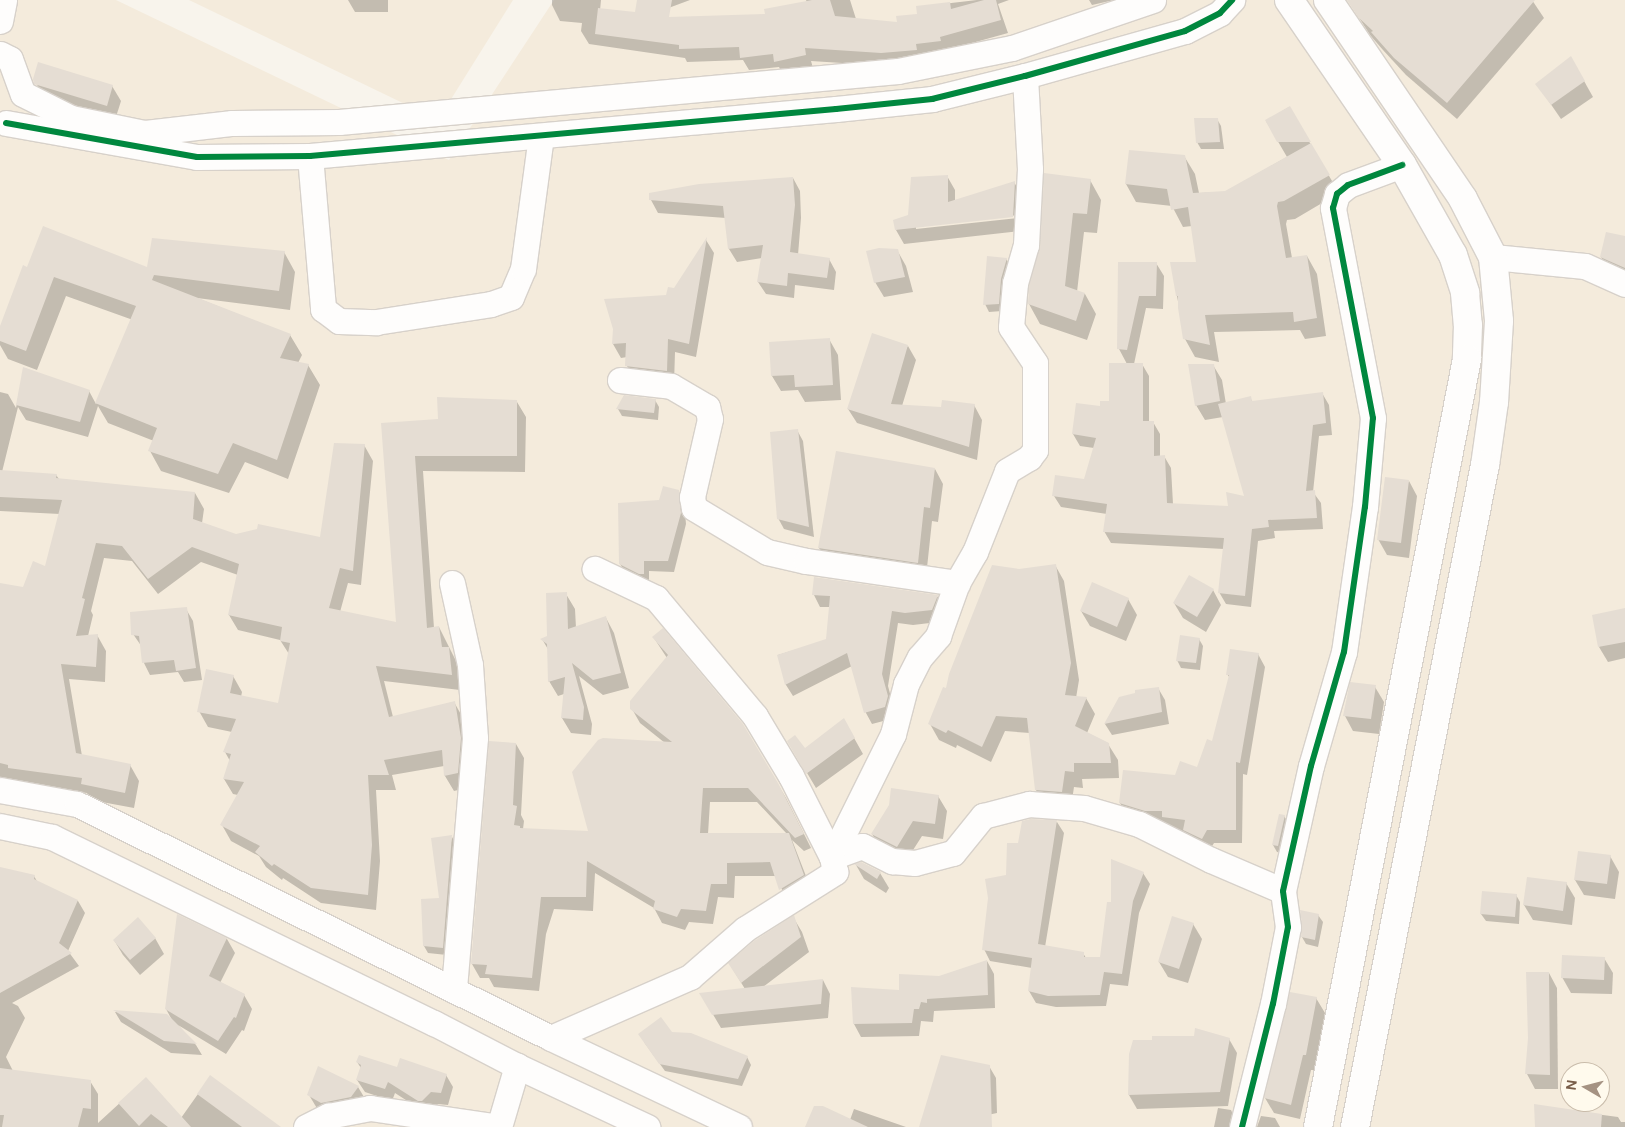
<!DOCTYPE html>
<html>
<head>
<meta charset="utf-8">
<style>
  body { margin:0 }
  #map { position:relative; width:1625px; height:1127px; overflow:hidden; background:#f8f4ec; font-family:"DM Sans",sans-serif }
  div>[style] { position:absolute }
  .residential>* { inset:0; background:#f4ebdc }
  .shadow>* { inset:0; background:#0003 }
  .building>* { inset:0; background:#e5ddd3 }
  .roads { filter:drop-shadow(1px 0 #d7d1ca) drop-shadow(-1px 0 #d7d1ca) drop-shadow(0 1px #d7d1ca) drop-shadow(0 -1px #d7d1ca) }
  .minor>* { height:25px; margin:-12.5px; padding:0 12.5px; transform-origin:12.5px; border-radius:12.5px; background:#fefdfc }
  .secondary>* { height:28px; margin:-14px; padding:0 14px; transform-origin:14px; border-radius:14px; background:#fefdfc }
  .cycleway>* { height:6px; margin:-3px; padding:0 3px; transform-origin:3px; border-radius:3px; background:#00873e }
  span { translate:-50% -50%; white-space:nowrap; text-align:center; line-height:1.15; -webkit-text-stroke:4px #fffaed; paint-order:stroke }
  .north { position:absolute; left:1560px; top:1062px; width:50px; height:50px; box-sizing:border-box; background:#fffaed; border:1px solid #c9bcab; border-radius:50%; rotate:278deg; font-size:14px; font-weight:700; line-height:20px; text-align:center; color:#795e49 }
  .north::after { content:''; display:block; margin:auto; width:18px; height:22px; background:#a59282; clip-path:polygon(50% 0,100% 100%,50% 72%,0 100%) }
</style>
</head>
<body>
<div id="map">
  <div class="residential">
    <i style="clip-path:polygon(evenodd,0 0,116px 0,449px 160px,554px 0,1625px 0,1625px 1127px,0 1127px,0 0,1570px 1072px,1600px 1072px,1600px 1102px,1570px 1102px,1570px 1072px)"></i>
    <i style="clip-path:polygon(189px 0,513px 0,438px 120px)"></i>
  </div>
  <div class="shadow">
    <i style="clip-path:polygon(348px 0,388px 0,388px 12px,355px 12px)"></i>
    <i style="clip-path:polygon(552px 0,601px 0,599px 21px,767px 16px,807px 2px,806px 0,850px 0,856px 19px,899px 24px,918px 15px,917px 7px,977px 0,1009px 0,998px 4px,1008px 33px,889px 66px,811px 61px,813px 68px,783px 74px,779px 67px,749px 70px,743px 60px,687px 62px,685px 58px,589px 44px,581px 31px,582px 23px,560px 21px,552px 5px)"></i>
    <i style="clip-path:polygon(639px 0,690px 0,647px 16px)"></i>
    <i style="clip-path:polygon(1089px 0,1114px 0,1092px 5px)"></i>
    <i style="clip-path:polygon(1348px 0,1532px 0,1544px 18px,1457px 119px,1406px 75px,1383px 50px,1370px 35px)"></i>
    <i style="clip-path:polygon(1579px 72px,1593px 97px,1561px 119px,1537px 84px)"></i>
    <i style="clip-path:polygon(36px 83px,112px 86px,121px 101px,115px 120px,45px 99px)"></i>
    <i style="clip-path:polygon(1289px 107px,1339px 193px,1295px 219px,1287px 220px,1286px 224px,1292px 258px,1307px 256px,1317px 274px,1326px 336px,1305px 339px,1300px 330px,1214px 332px,1219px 362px,1195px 357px,1185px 339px,1177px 296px,1197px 263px,1192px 226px,1183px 227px,1172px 206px,1136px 202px,1126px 184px,1130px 151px,1184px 156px,1195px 174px,1199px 193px,1225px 192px,1287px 157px,1266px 121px)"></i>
    <i style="clip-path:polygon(1217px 119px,1221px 126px,1224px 149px,1201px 149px,1197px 142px)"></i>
    <i style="clip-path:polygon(evenodd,947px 176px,955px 190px,955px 201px,1014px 182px,1022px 196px,1021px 231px,904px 244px,896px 230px,947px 176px,1019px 215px,1019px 218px,916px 229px,916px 227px,1019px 215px)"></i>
    <i style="clip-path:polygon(793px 178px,800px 191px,801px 218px,798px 255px,829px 259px,836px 272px,834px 290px,795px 285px,794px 298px,766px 294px,758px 282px,762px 258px,737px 262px,729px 249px,726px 218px,658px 213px,651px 200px)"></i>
    <i style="clip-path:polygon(1090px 180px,1101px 200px,1097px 233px,1084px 232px,1077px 292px,1085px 294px,1096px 314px,1087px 340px,1040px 324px,1029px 304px,1030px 286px)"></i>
    <i style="clip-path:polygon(706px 240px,714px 253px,696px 357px,675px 352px,674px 384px,635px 380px,627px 366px,627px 357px,621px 358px,613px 344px,675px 289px)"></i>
    <i style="clip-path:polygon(1625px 249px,1625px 279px,1610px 272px,1601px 257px)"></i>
    <i style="clip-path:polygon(897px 250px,906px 266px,913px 292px,884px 297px,875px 282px)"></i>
    <i style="clip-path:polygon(284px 252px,295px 272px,290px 310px,197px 298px,290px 335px,302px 355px,298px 363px,308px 365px,320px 385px,288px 479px,245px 462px,229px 493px,161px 471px,150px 451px,154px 441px,108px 423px,98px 406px,88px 437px,26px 420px,18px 407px,2px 472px,56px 475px,59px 479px,195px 493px,204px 509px,202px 523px,236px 535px,321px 538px,364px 445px,373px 461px,361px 585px,348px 583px,340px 612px,397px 623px,382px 424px,439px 420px,517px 402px,526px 417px,525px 472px,423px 471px,434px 628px,439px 627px,457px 663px,460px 690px,384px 681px,393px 717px,454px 702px,463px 718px,466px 788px,454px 791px,445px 776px,444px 766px,392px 775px,396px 790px,376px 790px,380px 861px,376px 910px,321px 903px,283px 878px,282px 880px,266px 867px,259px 856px,231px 841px,222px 825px,238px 795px,233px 794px,224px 779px,230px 761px,225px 752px,232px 732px,208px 727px,199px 711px,233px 676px,242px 692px,241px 697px,279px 704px,289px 654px,280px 640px,238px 630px,229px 615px,238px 575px,201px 562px,158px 594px,132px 561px,104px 558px,91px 611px,93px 615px,88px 636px,97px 635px,106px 651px,105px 682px,69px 679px,82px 756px,130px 765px,139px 781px,134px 808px,91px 800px,87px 793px,18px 784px,16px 780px,0 778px,0 584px,24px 588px,46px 567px,60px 514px,0 511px,0 392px,8px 394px,16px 408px,24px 368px,89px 391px,96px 404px,133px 320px,66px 296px,37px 370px,8px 359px,0 345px,0 330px,28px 269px,148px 269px)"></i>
    <i style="clip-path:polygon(1006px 259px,1011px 266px,1002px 311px,989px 312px,985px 304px)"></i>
    <i style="clip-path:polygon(1119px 263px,1156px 263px,1164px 276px,1163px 309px,1146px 308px,1134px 364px,1142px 364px,1149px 376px,1149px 422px,1153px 422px,1160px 434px,1160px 457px,1164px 456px,1171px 468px,1173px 504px,1230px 507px,1246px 498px,1223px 417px,1205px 420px,1196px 405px,1213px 365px,1222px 380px,1226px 404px,1250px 398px,1253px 402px,1322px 393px,1329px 405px,1332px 435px,1319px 436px,1313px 492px,1321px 503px,1323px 529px,1274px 531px,1275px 538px,1258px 541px,1251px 607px,1226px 604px,1219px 592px,1224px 549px,1111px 543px,1104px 531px,1107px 514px,1061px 507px,1054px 496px,1085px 480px,1094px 448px,1080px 446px,1073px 434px,1101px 408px,1110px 402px,1127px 364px,1119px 349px)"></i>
    <i style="clip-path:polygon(829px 339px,838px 355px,841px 400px,805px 402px,798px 390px,781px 391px,772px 376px,770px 343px)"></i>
    <i style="clip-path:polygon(908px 346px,916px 360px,902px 406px,942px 408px,974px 405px,982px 420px,977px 460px,857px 423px,848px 409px)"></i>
    <i style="clip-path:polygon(624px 396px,655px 400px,659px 407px,658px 420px,622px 416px,618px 409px)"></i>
    <i style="clip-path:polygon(797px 430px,803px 441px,814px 537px,784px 529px,778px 518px)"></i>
    <i style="clip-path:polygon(935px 469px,943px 484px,938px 522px,932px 521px,926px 577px,828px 563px,819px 548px)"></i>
    <i style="clip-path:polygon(1409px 481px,1417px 496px,1409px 558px,1387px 555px,1378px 539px)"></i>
    <i style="clip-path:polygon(678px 492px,684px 502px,686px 524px,674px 572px,649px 571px,649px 584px,627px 575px,620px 564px,660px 502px)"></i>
    <i style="clip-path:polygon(1055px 565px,1064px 581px,1079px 680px,1076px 698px,1086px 698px,1095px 714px,1087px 733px,1108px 744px,1118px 760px,1119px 778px,1082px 779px,1083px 788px,1074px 787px,1071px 807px,1045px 806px,1036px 790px,1030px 733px,1005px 731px,991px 762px,957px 745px,956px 748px,939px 740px,930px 724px,947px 690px,1019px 570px)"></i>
    <i style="clip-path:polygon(1213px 590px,1221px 605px,1206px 632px,1183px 618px,1174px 603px)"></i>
    <i style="clip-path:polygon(566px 594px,575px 609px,576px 628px,606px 618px,614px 633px,629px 688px,603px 695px,579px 676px,592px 724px,591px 735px,571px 733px,562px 718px,564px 694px,558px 696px,549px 681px,549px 651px,542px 639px,548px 637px)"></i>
    <i style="clip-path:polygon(814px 595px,937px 596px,944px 608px,938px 622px,913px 625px,898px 623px,888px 686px,894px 709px,891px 719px,872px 724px,866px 713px,852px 666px,793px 696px,786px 685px,778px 655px,827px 640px,830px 607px,820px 607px)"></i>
    <i style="clip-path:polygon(1128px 599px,1137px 615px,1126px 641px,1090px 626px,1081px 611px)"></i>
    <i style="clip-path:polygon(186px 609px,193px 621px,202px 680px,184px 682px,178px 672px,150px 675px,144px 663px,142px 647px,133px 634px)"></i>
    <i style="clip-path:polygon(1625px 610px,1625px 658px,1608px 662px,1599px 647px)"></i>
    <i style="clip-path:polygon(evenodd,654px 638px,742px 725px,786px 798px,811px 848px,804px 851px,792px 840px,811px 889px,788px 903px,776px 876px,735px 876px,734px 898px,718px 897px,713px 924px,689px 922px,685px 930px,662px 923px,654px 908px,595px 873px,593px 911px,554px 909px,546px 934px,539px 991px,494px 987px,489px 978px,480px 978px,472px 964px,490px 742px,516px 744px,524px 758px,521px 815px,524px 821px,523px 829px,590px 832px,665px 743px,640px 723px,632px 709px,667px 658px,654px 638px,710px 802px,757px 802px,787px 834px,708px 834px,710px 802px)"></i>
    <i style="clip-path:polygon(1199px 639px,1203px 646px,1200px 670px,1181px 668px,1177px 660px)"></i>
    <i style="clip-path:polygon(1258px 654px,1265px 667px,1247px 775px,1243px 774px,1242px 843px,1214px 843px,1209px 851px,1192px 843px,1185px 832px,1170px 829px,1167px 824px,1153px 823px,1128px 816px,1120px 803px,1176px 776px,1198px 768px,1213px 742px,1230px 678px,1227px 674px)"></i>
    <i style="clip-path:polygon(1375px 687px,1384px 702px,1379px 734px,1353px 731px,1345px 716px)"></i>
    <i style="clip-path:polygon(1158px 688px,1165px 700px,1169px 724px,1112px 735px,1105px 724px,1120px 698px)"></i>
    <i style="clip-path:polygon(844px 720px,863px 754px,816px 788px,788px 741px,805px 750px)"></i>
    <i style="clip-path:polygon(938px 796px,947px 811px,943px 839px,922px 836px,906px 861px,881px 849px,872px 834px)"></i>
    <i style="clip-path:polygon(1284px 816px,1289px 824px,1282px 853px,1277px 852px,1273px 845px)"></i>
    <i style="clip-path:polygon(1057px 822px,1064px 833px,1045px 947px,1083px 953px,1086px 958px,1102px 958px,1112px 903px,1143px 873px,1150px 884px,1139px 913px,1128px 986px,1110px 984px,1106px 1006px,1056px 1007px,1036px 1003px,1029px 991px,1032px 968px,990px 961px,984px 949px,1019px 844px)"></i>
    <i style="clip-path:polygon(452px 837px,456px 844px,447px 955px,428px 953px,424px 946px,440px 899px)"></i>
    <i style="clip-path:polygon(1610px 856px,1619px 872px,1615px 899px,1584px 895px,1575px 880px)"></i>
    <i style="clip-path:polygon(856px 865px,880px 873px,889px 888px,886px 893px,864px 879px)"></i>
    <i style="clip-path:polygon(0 869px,34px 876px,38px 883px,78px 901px,85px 913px,68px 951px,79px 966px,12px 1003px,18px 1006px,25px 1018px,6px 1057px,13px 1071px,90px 1081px,98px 1094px,98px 1123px,146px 1079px,181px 1118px,210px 1077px,269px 1127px,0 1127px)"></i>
    <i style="clip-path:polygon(1566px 883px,1575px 898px,1572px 925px,1533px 920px,1524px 905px)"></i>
    <i style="clip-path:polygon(1483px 893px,1516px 895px,1520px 902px,1519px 924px,1486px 921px,1481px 914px)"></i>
    <i style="clip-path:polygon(1318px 915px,1323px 922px,1318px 947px,1306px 944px,1302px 937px,1304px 925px)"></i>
    <i style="clip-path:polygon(178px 916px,227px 939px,235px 953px,220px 983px,244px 995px,252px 1009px,244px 1031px,242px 1030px,226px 1054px,178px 1025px,196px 1045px,202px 1055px,171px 1053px,121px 1022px,115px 1012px,167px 1015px,172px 1020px,166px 1009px)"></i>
    <i style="clip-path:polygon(793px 917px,802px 932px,809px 952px,763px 987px,823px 980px,830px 994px,828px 1018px,721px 1028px,701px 994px,745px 989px,729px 963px)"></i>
    <i style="clip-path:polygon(1193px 924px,1202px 939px,1188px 983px,1168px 977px,1159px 962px)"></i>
    <i style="clip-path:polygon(155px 938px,164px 954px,140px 975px,123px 955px,114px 940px)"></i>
    <i style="clip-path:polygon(1604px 958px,1613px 973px,1612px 994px,1571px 993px,1562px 977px)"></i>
    <i style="clip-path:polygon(987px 961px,994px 974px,995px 1008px,934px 1011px,933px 1022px,921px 1021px,919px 1036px,861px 1037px,854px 1024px,900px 991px)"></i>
    <i style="clip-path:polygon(1549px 973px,1557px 988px,1558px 1089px,1535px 1089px,1527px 1074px)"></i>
    <i style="clip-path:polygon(1316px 998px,1325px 1013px,1314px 1070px,1311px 1070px,1300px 1119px,1274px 1113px,1265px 1098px)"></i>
    <i style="clip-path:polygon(672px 1033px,747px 1057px,751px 1065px,742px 1086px,665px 1071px,644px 1042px)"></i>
    <i style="clip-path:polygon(1229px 1039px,1237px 1053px,1228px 1106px,1137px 1109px,1129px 1095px)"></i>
    <i style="clip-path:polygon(357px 1062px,446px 1075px,453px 1087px,448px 1105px,438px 1104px,429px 1113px,426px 1113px,395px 1093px,392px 1101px,365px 1092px,357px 1080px,361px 1068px)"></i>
    <i style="clip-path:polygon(989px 1066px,996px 1078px,997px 1113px,945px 1124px,954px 1127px,920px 1127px)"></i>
    <i style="clip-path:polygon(319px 1068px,358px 1087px,367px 1102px,318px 1110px,309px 1095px)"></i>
    <i style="clip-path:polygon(1535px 1106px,1618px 1117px,1621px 1122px,1625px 1122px,1625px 1127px,1536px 1127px)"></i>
    <i style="clip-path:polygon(1218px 1108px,1231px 1110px,1239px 1127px,1214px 1127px)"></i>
    <i style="clip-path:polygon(854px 1109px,906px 1127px,811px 1127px,850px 1120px)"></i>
    <i style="clip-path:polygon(1261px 1116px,1275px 1118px,1280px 1127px,1257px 1127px)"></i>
  </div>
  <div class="building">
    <i style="clip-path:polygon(637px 0,672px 0,669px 17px,765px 14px,764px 9px,812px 0,830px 0,835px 16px,897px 22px,896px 16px,917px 14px,916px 6px,950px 2px,951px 9px,984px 0,996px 0,1001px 20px,940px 37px,941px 41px,916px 44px,917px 50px,881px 53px,805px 48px,806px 55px,774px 62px,773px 54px,740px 58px,739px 47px,679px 49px,679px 45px,595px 34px,598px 8px,635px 12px)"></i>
    <i style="clip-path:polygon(1347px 0,1535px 0,1447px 103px,1394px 58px,1371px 32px,1373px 31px,1359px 18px)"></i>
    <i style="clip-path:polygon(1571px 56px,1585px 81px,1551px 105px,1535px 84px)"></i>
    <i style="clip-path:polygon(38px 62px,113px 85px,107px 106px,34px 84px,33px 79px)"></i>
    <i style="clip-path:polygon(1290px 106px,1311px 142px,1277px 142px,1265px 120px)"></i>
    <i style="clip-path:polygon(1194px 118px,1218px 118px,1220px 142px,1196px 143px)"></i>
    <i style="clip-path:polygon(1311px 143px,1330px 175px,1284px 201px,1278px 202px,1277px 206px,1286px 258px,1307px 255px,1317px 318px,1294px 322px,1293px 312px,1205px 315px,1210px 345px,1183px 339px,1178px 308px,1178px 296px,1176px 296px,1170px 262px,1196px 262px,1188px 207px,1171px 210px,1167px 189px,1125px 184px,1129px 150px,1185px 155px,1193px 193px,1225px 191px)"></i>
    <i style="clip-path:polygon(1044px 173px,1091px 179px,1087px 214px,1073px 213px,1065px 286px,1085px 293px,1076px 321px,1028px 304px,1029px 286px,1040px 246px)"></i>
    <i style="clip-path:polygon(948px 175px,948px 202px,1015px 181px,1013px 217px,895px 230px,893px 220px,908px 215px,911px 177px)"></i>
    <i style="clip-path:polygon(793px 177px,795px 205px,790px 252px,830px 258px,827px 278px,788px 273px,787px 286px,757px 282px,763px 245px,728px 249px,723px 206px,649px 200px,649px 193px,699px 184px)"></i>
    <i style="clip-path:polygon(43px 226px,147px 267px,152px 238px,285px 251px,279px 291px,154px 275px,152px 280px,291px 334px,280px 358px,309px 364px,277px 460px,233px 443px,218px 474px,148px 451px,157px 428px,95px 403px,136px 306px,54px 277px,26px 351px,0 341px,0 326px,23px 265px,27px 267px)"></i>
    <i style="clip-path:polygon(1606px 232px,1625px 236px,1625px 268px,1600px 257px)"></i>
    <i style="clip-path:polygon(707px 237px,689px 344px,668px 339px,667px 371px,625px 366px,626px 343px,612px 344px,613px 329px,604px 299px,666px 295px,668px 287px,674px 288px)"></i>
    <i style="clip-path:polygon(879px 248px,898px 249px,905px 277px,874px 283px,866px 251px)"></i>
    <i style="clip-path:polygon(987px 256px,1007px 258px,1001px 279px,999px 304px,983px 305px)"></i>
    <i style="clip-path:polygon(1118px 262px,1157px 262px,1156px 296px,1139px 296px,1127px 350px,1117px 349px)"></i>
    <i style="clip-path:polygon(872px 333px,908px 345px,891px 404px,941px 407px,942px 400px,975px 404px,969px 447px,847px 409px)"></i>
    <i style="clip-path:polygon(830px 338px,833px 385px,795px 387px,794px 375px,771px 376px,769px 342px)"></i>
    <i style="clip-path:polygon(1109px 363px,1143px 363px,1143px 421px,1154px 421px,1154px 456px,1165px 455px,1167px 503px,1228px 506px,1226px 492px,1244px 496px,1218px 404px,1251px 396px,1252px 401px,1323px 392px,1326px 423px,1313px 425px,1306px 491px,1315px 490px,1317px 518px,1268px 520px,1269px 527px,1252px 529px,1245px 596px,1218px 593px,1224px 538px,1103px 532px,1107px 504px,1052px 496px,1055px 475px,1084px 479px,1096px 438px,1072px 434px,1076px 403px,1100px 406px,1100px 401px,1109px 401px)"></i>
    <i style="clip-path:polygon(1188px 364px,1214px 364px,1220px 401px,1195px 406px)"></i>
    <i style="clip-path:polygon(23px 367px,90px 390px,80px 422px,16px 405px)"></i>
    <i style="clip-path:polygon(624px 395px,656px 399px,654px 413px,616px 409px)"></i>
    <i style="clip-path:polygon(437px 397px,517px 400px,517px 456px,415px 456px,427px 628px,439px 626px,442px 647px,449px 647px,452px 675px,376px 666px,389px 717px,455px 701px,461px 738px,458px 773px,444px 776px,442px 750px,384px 760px,389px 775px,368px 775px,372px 845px,368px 895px,311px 888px,274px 864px,272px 866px,255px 852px,260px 846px,220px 825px,244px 782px,223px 779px,231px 754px,223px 752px,236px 719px,197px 712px,206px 669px,234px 675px,230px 693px,278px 703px,290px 643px,280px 641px,282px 627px,228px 615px,239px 564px,192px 547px,148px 579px,122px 546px,96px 543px,82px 598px,85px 599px,76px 636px,98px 634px,96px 667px,61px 664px,76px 753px,131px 764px,125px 793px,81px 784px,82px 778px,8px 768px,8px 765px,0 763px,0 583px,23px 587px,33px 561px,45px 566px,62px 500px,0 497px,0 470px,57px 474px,56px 478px,195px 492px,193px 519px,236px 534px,257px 529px,258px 524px,320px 537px,334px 443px,365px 444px,353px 571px,340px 568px,329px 608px,396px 622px,381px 423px,438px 419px)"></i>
    <i style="clip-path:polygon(798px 429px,809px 527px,777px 519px,770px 432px)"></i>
    <i style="clip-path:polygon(836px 451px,935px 468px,930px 508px,924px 507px,918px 563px,818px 548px)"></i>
    <i style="clip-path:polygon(1385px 477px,1409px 480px,1401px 543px,1377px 540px)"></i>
    <i style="clip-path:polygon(663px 486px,679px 490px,681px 513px,668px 561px,644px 561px,644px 574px,639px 574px,619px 564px,618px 503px,659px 500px)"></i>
    <i style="clip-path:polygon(1056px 564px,1071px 663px,1065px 695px,1087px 697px,1075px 726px,1109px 743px,1111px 763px,1074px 763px,1074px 772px,1065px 771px,1062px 792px,1035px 790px,1027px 718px,996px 716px,982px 747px,948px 730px,946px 733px,928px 724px,943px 687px,946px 688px,949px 674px,992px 565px,1019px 569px)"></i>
    <i style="clip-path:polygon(1189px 575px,1214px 589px,1197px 617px,1173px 603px)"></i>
    <i style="clip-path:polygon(814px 577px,938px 595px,932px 610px,905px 613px,892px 611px,882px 674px,888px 696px,885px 707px,864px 713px,847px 653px,785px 685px,777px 655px,826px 639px,830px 596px,812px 595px)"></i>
    <i style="clip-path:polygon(1092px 582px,1129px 598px,1117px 627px,1080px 611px)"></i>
    <i style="clip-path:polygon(567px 592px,568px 629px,606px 616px,621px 673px,593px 680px,572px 663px,584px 707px,583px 720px,561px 718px,565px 677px,548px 682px,547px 644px,540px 639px,547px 636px,546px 593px)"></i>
    <i style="clip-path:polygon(187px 607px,196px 668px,176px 671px,174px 660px,142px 663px,139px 636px,131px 635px,130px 612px)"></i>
    <i style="clip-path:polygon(1625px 608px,1625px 642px,1598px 647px,1592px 615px)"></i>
    <i style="clip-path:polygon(663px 628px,743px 724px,778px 783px,804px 834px,795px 838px,748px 788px,703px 788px,700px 833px,789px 833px,804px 875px,779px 890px,770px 862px,727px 863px,727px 884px,711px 884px,706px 911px,681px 909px,677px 917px,653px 909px,655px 901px,587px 861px,586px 897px,541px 897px,532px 978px,485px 974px,487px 965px,471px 964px,489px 741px,516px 743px,513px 805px,517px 806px,514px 825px,520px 826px,520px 828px,588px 831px,572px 772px,598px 740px,603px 738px,672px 742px,630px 709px,630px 701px,668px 655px,652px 637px)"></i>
    <i style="clip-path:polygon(1180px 635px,1200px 638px,1196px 663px,1176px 661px)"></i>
    <i style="clip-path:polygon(1230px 649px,1259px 653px,1240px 763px,1236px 762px,1236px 830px,1207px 830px,1202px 839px,1183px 830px,1185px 820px,1162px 817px,1162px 811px,1145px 811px,1119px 803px,1123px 770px,1175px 775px,1180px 761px,1197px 767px,1207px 739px,1212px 741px,1229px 675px,1226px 675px)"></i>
    <i style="clip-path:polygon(1350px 682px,1376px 685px,1371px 719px,1343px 716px)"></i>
    <i style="clip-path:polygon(1159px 687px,1162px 712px,1104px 724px,1119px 697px,1135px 693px,1135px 690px)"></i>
    <i style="clip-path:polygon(844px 718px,855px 738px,806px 774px,787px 741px,795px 735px,805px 748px)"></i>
    <i style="clip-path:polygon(891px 788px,939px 795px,935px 824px,913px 821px,897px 847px,871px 834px,889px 805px)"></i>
    <i style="clip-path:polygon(1279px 814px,1285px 815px,1278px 846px,1272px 845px)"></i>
    <i style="clip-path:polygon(1030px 819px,1057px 820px,1038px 944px,1084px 952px,1084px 957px,1100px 957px,1107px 902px,1111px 902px,1111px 859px,1144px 872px,1133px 901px,1122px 974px,1104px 972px,1100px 995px,1048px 996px,1028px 991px,1032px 958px,982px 950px,988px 898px,985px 879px,1006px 875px,1007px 843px,1018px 843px,1022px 821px)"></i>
    <i style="clip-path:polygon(452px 835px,443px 948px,423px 946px,421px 899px,439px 898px,431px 838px)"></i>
    <i style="clip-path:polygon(1578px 851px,1611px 855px,1607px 884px,1574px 880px)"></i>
    <i style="clip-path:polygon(861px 862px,881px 872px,877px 879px,854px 864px)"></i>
    <i style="clip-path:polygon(0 867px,35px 875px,34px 879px,78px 900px,59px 943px,72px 953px,0 993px)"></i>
    <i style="clip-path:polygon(1527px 877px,1567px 882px,1563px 911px,1523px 905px)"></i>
    <i style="clip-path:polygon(1482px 891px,1517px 894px,1515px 917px,1480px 914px)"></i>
    <i style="clip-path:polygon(1300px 910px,1319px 914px,1315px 940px,1301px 937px,1302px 925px)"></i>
    <i style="clip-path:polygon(177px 914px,227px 938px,209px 976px,245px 994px,236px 1018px,234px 1017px,218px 1041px,165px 1009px)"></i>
    <i style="clip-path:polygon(794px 915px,801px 937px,741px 983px,728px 963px,754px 941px)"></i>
    <i style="clip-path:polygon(1172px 916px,1194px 923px,1179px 969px,1158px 962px)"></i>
    <i style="clip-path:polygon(138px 917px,156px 938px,130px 960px,113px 940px)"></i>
    <i style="clip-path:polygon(1562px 955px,1605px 957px,1604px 980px,1561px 978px)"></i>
    <i style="clip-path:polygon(987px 960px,988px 995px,927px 999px,927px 1003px,921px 1002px,919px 1009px,914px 1009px,912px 1023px,853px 1024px,851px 987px,899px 990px,899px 974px,939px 976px)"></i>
    <i style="clip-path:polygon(1526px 972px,1549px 972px,1550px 1075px,1525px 1074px,1528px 1038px)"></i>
    <i style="clip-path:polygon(823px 979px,821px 1004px,712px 1015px,699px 993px)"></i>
    <i style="clip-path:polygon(1290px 992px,1317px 997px,1306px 1055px,1303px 1055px,1291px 1105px,1264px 1098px)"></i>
    <i style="clip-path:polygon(113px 1010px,167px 1014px,197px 1044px,164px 1041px)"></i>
    <i style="clip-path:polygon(661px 1017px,672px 1032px,691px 1033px,748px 1056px,738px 1079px,659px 1064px,638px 1034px)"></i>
    <i style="clip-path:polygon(1195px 1028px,1230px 1038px,1220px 1092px,1128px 1095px,1129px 1054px,1133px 1040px,1152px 1040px,1152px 1036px,1194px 1036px)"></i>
    <i style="clip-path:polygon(359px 1055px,397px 1067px,400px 1058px,447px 1074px,441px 1093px,431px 1092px,422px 1101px,418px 1101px,388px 1082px,385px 1089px,356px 1080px,361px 1065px,356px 1062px)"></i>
    <i style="clip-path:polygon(941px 1055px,990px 1065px,992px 1127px,919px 1127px)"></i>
    <i style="clip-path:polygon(318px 1066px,359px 1086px,351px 1097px,321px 1103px,307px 1095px)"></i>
    <i style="clip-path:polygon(0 1068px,91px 1080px,91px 1109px,83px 1108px,78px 1127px,2px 1127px,4px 1115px,0 1115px)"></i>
    <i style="clip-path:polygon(210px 1075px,281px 1127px,242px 1127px,197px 1094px)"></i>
    <i style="clip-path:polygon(146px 1077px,191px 1127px,168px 1127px,151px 1114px,139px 1126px,118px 1103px)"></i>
    <i style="clip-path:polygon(1534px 1104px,1602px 1114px,1601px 1127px,1535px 1127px)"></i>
    <i style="clip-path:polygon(814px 1106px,823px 1106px,868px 1127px,805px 1127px)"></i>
  </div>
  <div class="roads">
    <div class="minor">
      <i style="left:0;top:21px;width:21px;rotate:-79deg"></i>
      <i style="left:0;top:54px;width:11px;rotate:27deg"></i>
      <i style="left:10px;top:59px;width:37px;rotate:70deg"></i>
      <i style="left:23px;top:94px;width:54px;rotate:26.6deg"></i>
      <i style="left:71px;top:118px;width:76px;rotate:11.5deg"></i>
      <i style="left:145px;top:133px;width:88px;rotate:-6.6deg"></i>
      <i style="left:232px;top:123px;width:107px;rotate:-0.5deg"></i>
      <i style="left:339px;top:122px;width:561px;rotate:-5.21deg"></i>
      <i style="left:898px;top:71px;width:116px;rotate:-11.4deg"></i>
      <i style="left:1012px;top:48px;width:149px;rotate:-18.8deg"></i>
      <i style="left:6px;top:123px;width:194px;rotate:10.1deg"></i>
      <i style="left:197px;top:157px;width:113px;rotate:-0.5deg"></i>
      <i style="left:310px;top:156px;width:528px;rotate:-5.11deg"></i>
      <i style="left:836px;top:109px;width:97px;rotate:-5.9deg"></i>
      <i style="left:932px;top:99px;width:96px;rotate:-13.9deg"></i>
      <i style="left:1025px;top:76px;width:166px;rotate:-15.7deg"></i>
      <i style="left:1185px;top:31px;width:39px;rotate:-27deg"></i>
      <i style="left:1220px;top:13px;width:18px;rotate:-47deg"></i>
      <i style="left:310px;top:156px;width:154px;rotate:85.1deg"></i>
      <i style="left:323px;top:309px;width:20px;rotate:37deg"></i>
      <i style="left:339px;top:321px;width:37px;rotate:2deg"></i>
      <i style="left:376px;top:322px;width:116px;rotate:-8.9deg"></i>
      <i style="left:491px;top:304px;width:21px;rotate:-19deg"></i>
      <i style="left:511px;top:297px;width:30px;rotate:-67deg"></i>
      <i style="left:523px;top:269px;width:134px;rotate:-82.3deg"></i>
      <i style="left:1493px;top:257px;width:92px;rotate:5.6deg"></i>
      <i style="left:1585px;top:266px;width:44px;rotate:24.2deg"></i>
      <i style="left:620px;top:380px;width:51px;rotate:6.7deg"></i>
      <i style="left:671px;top:386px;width:42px;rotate:30.3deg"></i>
      <i style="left:707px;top:407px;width:12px;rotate:76deg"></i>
      <i style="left:710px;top:419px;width:80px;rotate:103deg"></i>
      <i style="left:692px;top:497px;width:11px;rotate:80deg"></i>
      <i style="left:694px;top:508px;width:85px;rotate:31.1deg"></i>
      <i style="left:767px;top:552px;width:40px;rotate:13deg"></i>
      <i style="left:806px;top:561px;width:153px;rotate:8.3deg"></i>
      <i style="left:452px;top:583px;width:84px;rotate:77.6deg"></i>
      <i style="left:470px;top:665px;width:73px;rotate:86.1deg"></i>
      <i style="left:475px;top:738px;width:253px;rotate:94.8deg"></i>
      <i style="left:0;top:790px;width:78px;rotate:10.3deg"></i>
      <i style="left:77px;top:804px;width:529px;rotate:26.27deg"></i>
      <i style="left:551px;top:1038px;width:208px;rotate:25.3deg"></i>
      <i style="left:0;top:826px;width:53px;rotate:11.9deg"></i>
      <i style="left:52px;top:837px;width:425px;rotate:26deg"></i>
      <i style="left:434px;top:1023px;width:93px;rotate:27.4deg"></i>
      <i style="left:517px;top:1066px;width:144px;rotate:25.1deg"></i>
      <i style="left:832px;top:857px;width:137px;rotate:-63.6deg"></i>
      <i style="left:893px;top:734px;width:52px;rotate:-75.4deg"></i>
      <i style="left:906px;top:684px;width:30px;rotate:-63deg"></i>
      <i style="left:920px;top:657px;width:28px;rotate:-49deg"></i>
      <i style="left:938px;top:636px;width:56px;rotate:-70.3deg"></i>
      <i style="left:957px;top:583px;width:36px;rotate:-60deg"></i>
      <i style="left:975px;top:552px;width:87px;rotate:-68.4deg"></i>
      <i style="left:1007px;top:471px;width:26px;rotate:-31deg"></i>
      <i style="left:1029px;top:458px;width:10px;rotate:-53deg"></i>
      <i style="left:1035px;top:450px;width:87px;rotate:-90deg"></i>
      <i style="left:1035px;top:363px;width:43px;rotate:-123.7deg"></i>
      <i style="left:1011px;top:327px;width:44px;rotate:-84.8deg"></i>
      <i style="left:1015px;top:283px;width:40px;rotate:-74deg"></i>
      <i style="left:1026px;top:245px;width:76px;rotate:-87deg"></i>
      <i style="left:1030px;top:169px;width:93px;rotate:-93.1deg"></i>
      <i style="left:832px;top:857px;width:32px;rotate:-20deg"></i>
      <i style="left:862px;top:846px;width:34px;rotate:27deg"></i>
      <i style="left:892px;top:861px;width:23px;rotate:5deg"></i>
      <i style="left:915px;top:863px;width:39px;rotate:-15deg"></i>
      <i style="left:953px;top:853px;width:48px;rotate:-51deg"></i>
      <i style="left:983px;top:816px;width:48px;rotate:-14.6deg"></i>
      <i style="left:1029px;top:804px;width:55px;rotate:4.2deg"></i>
      <i style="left:1084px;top:808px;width:57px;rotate:16.2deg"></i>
      <i style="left:1139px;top:824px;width:80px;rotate:26.6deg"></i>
      <i style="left:1211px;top:860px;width:78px;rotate:23.3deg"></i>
      <i style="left:551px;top:1038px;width:152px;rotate:-23.7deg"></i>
      <i style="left:690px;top:977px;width:73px;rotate:-41.1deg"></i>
      <i style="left:745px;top:929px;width:107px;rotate:-32.3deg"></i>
      <i style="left:835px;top:872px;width:15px;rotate:-101deg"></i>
      <i style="left:832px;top:857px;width:91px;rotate:-116.8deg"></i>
      <i style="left:791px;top:776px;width:70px;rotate:-121deg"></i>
      <i style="left:755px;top:716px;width:154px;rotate:-130deg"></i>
      <i style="left:656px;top:598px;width:68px;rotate:-154.6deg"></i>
      <i style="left:306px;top:1127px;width:25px;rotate:-27deg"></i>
      <i style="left:328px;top:1116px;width:43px;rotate:-10.8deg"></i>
      <i style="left:370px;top:1108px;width:130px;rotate:8.4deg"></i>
      <i style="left:499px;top:1127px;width:64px;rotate:-73.6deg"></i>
      <i style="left:1242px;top:1127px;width:127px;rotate:-75.9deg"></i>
      <i style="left:1273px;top:1004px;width:78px;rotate:-79deg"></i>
      <i style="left:1288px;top:927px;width:36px;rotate:-98deg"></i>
      <i style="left:1283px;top:891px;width:128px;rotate:-77.4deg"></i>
      <i style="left:1311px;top:766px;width:119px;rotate:-73.9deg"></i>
      <i style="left:1344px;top:652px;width:147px;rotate:-81.8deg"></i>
      <i style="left:1365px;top:507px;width:89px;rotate:-84.9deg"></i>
      <i style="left:1373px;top:418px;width:214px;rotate:-100.8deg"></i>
      <i style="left:1333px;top:208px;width:15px;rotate:-74deg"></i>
      <i style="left:1337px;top:194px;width:14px;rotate:-39deg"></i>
      <i style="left:1348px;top:185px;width:58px;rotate:-20.3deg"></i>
    </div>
    <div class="secondary">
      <i style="left:1289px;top:0;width:200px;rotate:55.6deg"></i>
      <i style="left:1402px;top:165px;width:103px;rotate:60.5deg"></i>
      <i style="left:1453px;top:255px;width:40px;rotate:72deg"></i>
      <i style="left:1465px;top:293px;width:32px;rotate:85deg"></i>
      <i style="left:1468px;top:325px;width:34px;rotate:92deg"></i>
      <i style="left:1467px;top:359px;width:782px;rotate:100.98deg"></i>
      <i style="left:1328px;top:0;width:240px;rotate:55.8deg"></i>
      <i style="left:1463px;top:199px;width:65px;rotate:62.7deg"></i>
      <i style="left:1493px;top:257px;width:64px;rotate:84.6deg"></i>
      <i style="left:1499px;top:321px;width:81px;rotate:93.5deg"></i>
      <i style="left:1494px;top:402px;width:64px;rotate:98.1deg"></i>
      <i style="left:1485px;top:465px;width:675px;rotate:101.11deg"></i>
    </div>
  </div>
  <div class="cycleway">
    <i style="left:6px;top:123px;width:194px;rotate:10.1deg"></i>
    <i style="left:197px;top:157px;width:113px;rotate:-0.5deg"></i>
    <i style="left:310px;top:156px;width:528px;rotate:-5.11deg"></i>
    <i style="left:836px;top:109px;width:97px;rotate:-5.9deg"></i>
    <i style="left:932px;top:99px;width:96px;rotate:-13.9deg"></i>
    <i style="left:1025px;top:76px;width:166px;rotate:-15.7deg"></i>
    <i style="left:1185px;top:31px;width:39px;rotate:-27deg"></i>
    <i style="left:1220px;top:13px;width:18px;rotate:-47deg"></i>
    <i style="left:1242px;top:1127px;width:127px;rotate:-75.9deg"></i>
    <i style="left:1273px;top:1004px;width:78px;rotate:-79deg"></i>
    <i style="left:1288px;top:927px;width:36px;rotate:-98deg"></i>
    <i style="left:1283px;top:891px;width:128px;rotate:-77.4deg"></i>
    <i style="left:1311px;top:766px;width:119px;rotate:-73.9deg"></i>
    <i style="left:1344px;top:652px;width:147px;rotate:-81.8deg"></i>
    <i style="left:1365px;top:507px;width:89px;rotate:-84.9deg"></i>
    <i style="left:1373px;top:418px;width:214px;rotate:-100.8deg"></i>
    <i style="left:1333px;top:208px;width:15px;rotate:-74deg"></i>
    <i style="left:1337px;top:194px;width:14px;rotate:-39deg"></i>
    <i style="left:1348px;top:185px;width:58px;rotate:-20.3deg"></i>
  </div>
  <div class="north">N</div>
</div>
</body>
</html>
